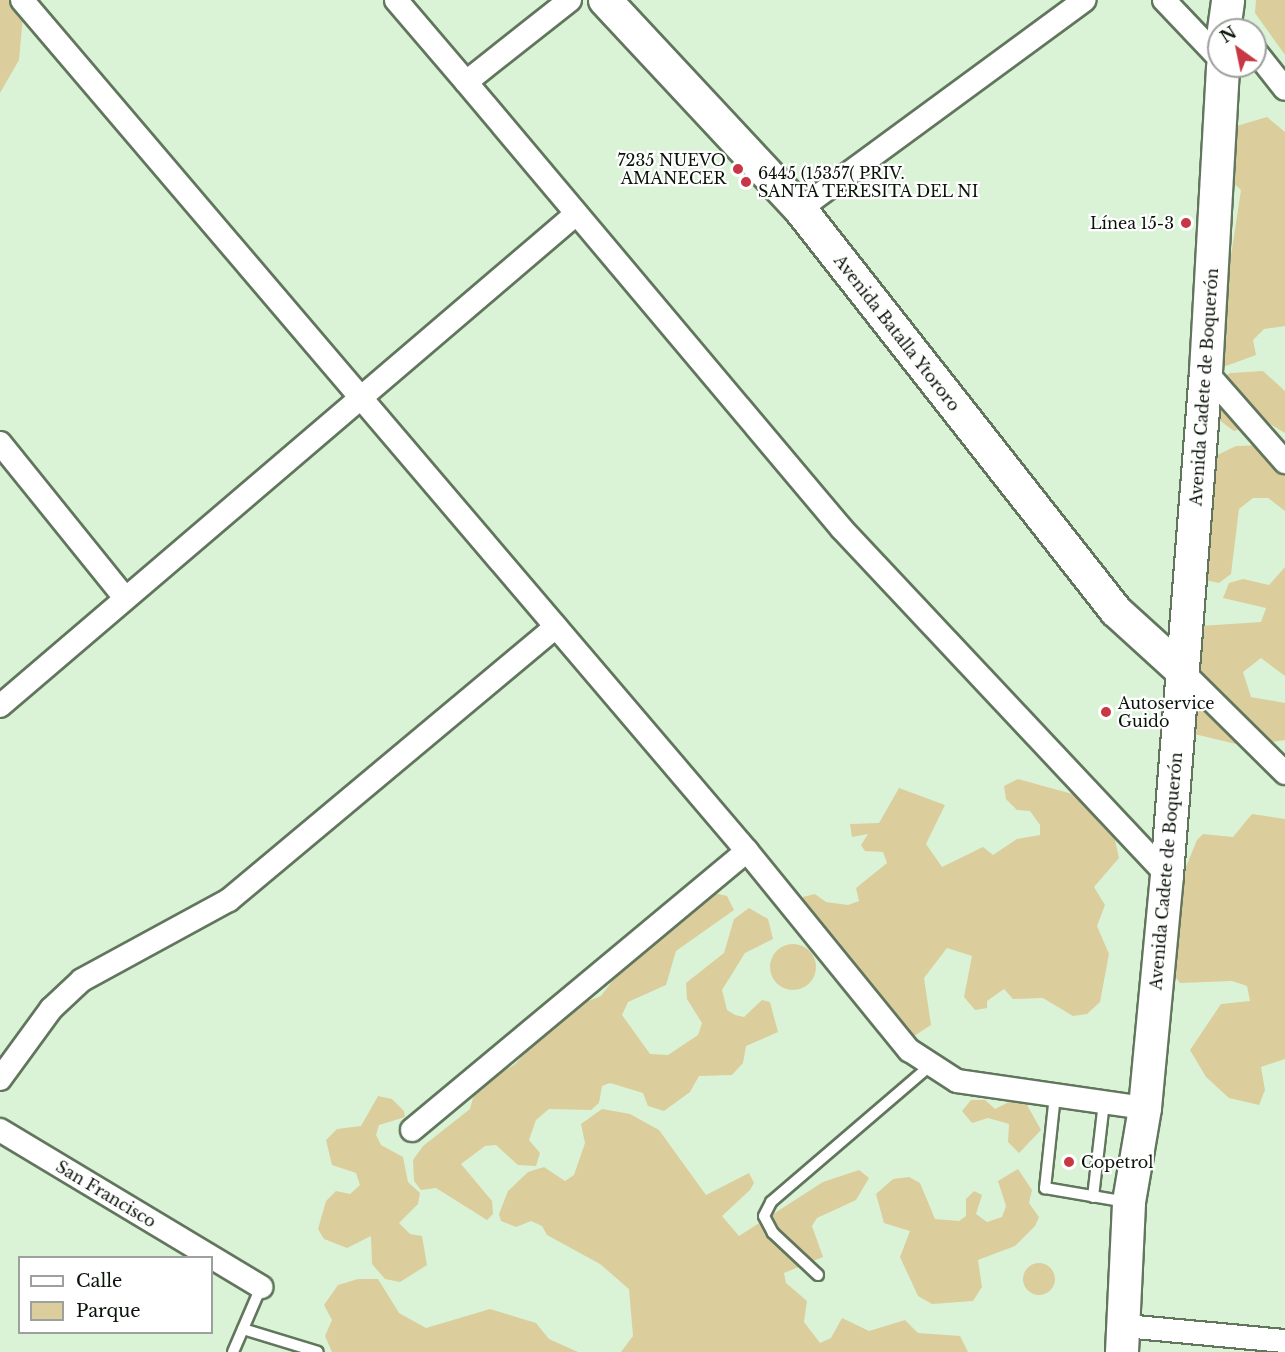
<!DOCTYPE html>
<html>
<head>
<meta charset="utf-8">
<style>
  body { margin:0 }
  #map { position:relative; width:1285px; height:1352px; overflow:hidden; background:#daf3d7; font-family:"Libre Baskerville",serif }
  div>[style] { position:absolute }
  .green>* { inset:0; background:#dccd9d }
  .round { border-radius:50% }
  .roads { filter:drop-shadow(2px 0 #61765d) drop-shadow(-2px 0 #61765d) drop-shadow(0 2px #61765d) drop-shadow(0 -2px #61765d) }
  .lane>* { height:10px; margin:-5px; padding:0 5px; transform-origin:5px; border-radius:5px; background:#fff }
  .street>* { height:22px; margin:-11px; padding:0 11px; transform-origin:11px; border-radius:11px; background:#fff }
  .secondary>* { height:32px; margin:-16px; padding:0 16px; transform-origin:16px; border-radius:16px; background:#fff }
  .dots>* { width:16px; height:16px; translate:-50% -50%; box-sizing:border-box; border:3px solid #fff; border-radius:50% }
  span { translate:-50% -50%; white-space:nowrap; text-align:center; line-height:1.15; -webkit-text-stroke:4.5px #fff; paint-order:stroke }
  .poi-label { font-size:16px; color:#0a1309 }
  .right { translate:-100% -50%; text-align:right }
  .left { translate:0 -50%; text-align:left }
  .street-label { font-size:16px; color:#0a1309 }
  .legend { position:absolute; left:18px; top:1256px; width:195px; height:78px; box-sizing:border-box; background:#fff; border:2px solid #9da19d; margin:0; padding:8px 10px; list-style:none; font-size:18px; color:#0a1309 }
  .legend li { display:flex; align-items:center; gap:12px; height:30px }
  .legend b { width:30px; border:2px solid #9da19d }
  .north { position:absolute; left:1207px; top:18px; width:60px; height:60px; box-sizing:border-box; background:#fff; border:2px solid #9da19d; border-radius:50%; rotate:327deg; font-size:16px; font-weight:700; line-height:24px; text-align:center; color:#0a1309 }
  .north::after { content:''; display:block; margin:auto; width:21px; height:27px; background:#c83844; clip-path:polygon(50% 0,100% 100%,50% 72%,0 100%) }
</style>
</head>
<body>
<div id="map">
  <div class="green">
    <i style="clip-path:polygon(0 0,22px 0,24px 5px,19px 60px,0 93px)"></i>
    <i style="clip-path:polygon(1256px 0,1285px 0,1285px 55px,1255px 13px)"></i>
    <i style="clip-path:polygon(1267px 117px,1285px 132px,1285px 326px,1264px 329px,1253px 340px,1256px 355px,1226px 366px,1215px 361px,1241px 190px,1219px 170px,1223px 130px)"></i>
    <i style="clip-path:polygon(1263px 371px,1285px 391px,1285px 433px,1265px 421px,1234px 431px,1208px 412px,1206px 389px,1230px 373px)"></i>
    <i style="clip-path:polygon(1266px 445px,1285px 467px,1285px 511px,1268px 498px,1253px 498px,1239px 509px,1231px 574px,1219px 583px,1205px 580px,1193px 537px,1213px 519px,1207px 460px,1236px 446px)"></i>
    <i style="clip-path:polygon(1285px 567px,1285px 676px,1261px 658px,1243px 672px,1251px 697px,1285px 703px,1285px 740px,1244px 746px,1186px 732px,1186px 725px,1212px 697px,1194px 685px,1200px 626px,1261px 622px,1266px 608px,1223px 598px,1229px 583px,1243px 579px,1269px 585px)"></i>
    <i style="clip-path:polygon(1018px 779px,1076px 795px,1113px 831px,1119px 858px,1094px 887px,1105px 905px,1097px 926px,1109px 954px,1100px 1002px,1087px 1014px,1073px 1016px,1043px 998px,1013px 999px,1004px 989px,987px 1001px,987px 1008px,975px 1010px,964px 997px,972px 956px,947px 948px,924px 978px,931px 1025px,914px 1036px,903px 1034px,826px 928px,803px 906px,803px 897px,815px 894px,826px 902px,848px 905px,859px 901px,856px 888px,887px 863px,883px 852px,865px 851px,861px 845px,868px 834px,852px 837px,850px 824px,879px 823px,899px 788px,945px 805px,926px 844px,942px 867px,983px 847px,993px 855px,1017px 839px,1040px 835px,1040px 825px,1030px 811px,1017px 810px,1006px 799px,1004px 786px)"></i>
    <i style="clip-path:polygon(1252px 814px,1285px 819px,1285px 1059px,1261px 1067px,1265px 1090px,1259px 1105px,1229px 1098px,1206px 1077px,1190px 1050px,1221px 1004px,1250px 1001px,1247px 986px,1232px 981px,1180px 983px,1166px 965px,1183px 874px,1197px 840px,1203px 834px,1233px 837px)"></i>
    <i style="clip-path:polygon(710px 892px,727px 896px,734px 910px,676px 951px,666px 985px,628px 1002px,622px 1015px,650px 1054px,668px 1055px,698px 1035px,702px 1023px,687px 999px,686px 983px,724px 953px,734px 919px,749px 908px,768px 919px,773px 939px,745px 953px,722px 990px,727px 1010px,735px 1015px,744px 1017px,762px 1000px,770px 1002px,778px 1032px,746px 1046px,743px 1063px,732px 1075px,699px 1076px,690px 1092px,664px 1111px,648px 1106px,643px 1093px,610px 1083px,602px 1086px,599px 1103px,591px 1110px,549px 1109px,536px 1120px,529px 1140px,540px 1153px,536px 1166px,518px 1165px,496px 1145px,485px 1146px,461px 1164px,492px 1201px,493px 1214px,487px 1220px,436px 1188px,421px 1190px,414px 1181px,413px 1160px,423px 1146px,470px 1109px,476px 1087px,514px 1065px,568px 1009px,601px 996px,620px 971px)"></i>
    <i class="round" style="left:770px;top:944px;width:46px;height:46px"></i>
    <i style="clip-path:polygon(378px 1096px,392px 1099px,404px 1111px,405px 1117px,379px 1125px,376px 1135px,381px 1145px,403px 1157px,408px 1182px,420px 1193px,418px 1204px,399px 1223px,410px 1234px,422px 1236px,427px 1265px,400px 1282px,385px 1279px,372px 1264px,371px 1236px,347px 1248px,324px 1239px,318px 1229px,326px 1201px,336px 1191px,350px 1194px,360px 1185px,356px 1173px,332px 1165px,326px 1140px,337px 1129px,361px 1126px)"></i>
    <i style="clip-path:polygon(1015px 1099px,1026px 1103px,1041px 1130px,1019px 1153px,1008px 1142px,1009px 1124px,988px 1118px,972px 1123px,962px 1111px,971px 1100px,985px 1100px,995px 1109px)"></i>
    <i style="clip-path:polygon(602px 1109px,630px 1114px,659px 1130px,706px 1195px,749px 1173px,754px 1183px,750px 1190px,722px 1216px,739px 1236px,823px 1182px,859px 1170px,869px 1178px,856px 1200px,817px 1218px,812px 1226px,823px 1257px,784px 1273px,786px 1283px,807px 1301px,804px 1322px,820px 1343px,831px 1338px,842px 1318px,869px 1331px,905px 1320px,918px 1333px,960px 1336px,968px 1352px,621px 1352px,633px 1336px,629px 1289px,600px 1264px,547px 1235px,542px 1226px,531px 1221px,516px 1227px,501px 1221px,499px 1214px,508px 1191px,528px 1172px,544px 1167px,565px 1181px,574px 1175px,585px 1143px,581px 1124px)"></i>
    <i style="clip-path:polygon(1018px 1169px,1032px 1190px,1029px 1203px,1039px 1217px,1035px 1226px,1015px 1246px,978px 1260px,982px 1287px,973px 1301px,932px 1304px,918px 1296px,900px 1257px,910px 1231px,884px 1223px,876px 1194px,893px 1179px,909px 1177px,920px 1183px,935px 1219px,959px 1221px,966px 1216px,966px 1199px,974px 1191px,982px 1195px,976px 1214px,987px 1222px,1002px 1217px,1006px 1206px,998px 1181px)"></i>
    <i class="round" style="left:1023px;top:1263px;width:32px;height:32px"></i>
    <i style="clip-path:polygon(358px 1279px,378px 1279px,399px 1313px,426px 1328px,490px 1309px,536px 1323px,549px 1339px,578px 1352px,332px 1352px,325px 1336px,332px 1320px,324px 1305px,338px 1285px)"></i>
  </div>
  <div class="roads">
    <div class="lane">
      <i style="left:1055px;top:1095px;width:94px;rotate:96.1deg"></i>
      <i style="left:1045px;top:1188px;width:83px;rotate:9.7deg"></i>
      <i style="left:1093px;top:1197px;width:96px;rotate:-83.4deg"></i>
      <i style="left:818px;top:1275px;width:62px;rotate:-137deg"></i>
      <i style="left:773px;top:1233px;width:19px;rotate:-118deg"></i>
      <i style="left:764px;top:1216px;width:16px;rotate:-63deg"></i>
      <i style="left:771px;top:1202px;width:211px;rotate:-40.6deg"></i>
      <i style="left:243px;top:1329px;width:78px;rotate:17deg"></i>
      <i style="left:233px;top:1352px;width:71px;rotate:-66.7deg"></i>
    </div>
    <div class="street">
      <i style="left:22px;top:0;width:1118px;rotate:49.57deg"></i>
      <i style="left:747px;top:851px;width:257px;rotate:50.9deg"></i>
      <i style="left:909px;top:1050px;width:57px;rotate:32.9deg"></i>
      <i style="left:957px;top:1081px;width:190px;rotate:8.2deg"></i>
      <i style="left:396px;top:0;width:108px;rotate:49.5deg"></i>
      <i style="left:570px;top:0;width:132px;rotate:141.7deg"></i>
      <i style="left:466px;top:82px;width:584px;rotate:49.93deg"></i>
      <i style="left:842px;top:529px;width:475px;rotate:46.8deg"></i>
      <i style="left:1164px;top:0;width:80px;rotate:46.5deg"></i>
      <i style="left:1255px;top:51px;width:48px;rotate:51.7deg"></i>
      <i style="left:800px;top:209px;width:353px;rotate:-36.3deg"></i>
      <i style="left:1206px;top:372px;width:120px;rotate:48.7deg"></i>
      <i style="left:0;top:443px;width:199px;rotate:51.1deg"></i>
      <i style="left:1182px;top:671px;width:145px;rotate:44.7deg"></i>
      <i style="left:0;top:706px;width:758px;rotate:-40.5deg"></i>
      <i style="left:0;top:1079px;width:87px;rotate:-53.9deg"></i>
      <i style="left:51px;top:1009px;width:42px;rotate:-43.1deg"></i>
      <i style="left:82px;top:980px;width:167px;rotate:-28.6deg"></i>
      <i style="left:229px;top:900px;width:426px;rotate:-39.9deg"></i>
      <i style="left:0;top:1130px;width:305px;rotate:31deg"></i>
      <i style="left:412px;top:1130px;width:436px;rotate:-39.8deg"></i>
      <i style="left:1125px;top:1326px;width:161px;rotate:5.4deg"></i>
    </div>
    <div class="secondary">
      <i style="left:605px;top:0;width:286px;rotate:47deg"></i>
      <i style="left:800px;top:209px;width:511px;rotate:51.83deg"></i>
      <i style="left:1116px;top:611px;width:89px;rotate:42.3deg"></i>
      <i style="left:1224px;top:30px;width:30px;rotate:-82deg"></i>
      <i style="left:1122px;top:1352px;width:150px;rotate:-87.3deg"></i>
      <i style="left:1129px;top:1202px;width:95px;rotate:-80.3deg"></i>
      <i style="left:1145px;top:1108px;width:234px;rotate:-84.6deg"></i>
      <i style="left:1167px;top:875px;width:505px;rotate:-85.57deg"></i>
      <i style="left:1206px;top:372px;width:306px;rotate:-86.8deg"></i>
    </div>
  </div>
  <div class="dots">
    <i style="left:738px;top:169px;background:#c83844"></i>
    <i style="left:746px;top:182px;background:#c83844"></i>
    <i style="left:1186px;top:223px;background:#c83844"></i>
    <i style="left:1106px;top:712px;background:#c83844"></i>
    <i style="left:1069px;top:1162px;background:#c83844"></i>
  </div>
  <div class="poi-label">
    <span class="right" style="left:726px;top:169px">7235 NUEVO<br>AMANECER</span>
    <span class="left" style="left:758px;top:182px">6445 (15357( PRIV.<br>SANTA TERESITA DEL NI</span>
    <span class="right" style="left:1174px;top:223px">Línea 15-3</span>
    <span class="left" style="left:1118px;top:712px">Autoservice<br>Guido</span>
    <span class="left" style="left:1081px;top:1162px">Copetrol</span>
  </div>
  <div class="street-label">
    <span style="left:897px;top:333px;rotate:52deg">Avenida Batalla Ytororo</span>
    <span style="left:1204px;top:387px;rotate:-86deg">Avenida Cadete de Boquerón</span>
    <span style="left:1166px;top:871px;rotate:-85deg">Avenida Cadete de Boquerón</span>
    <span style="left:106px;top:1194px;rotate:31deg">San Francisco</span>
  </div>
  <ul class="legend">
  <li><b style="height:8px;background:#fff"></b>Calle</li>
  <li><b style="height:16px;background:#dccd9d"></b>Parque</li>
  </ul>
  <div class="north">N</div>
</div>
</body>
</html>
